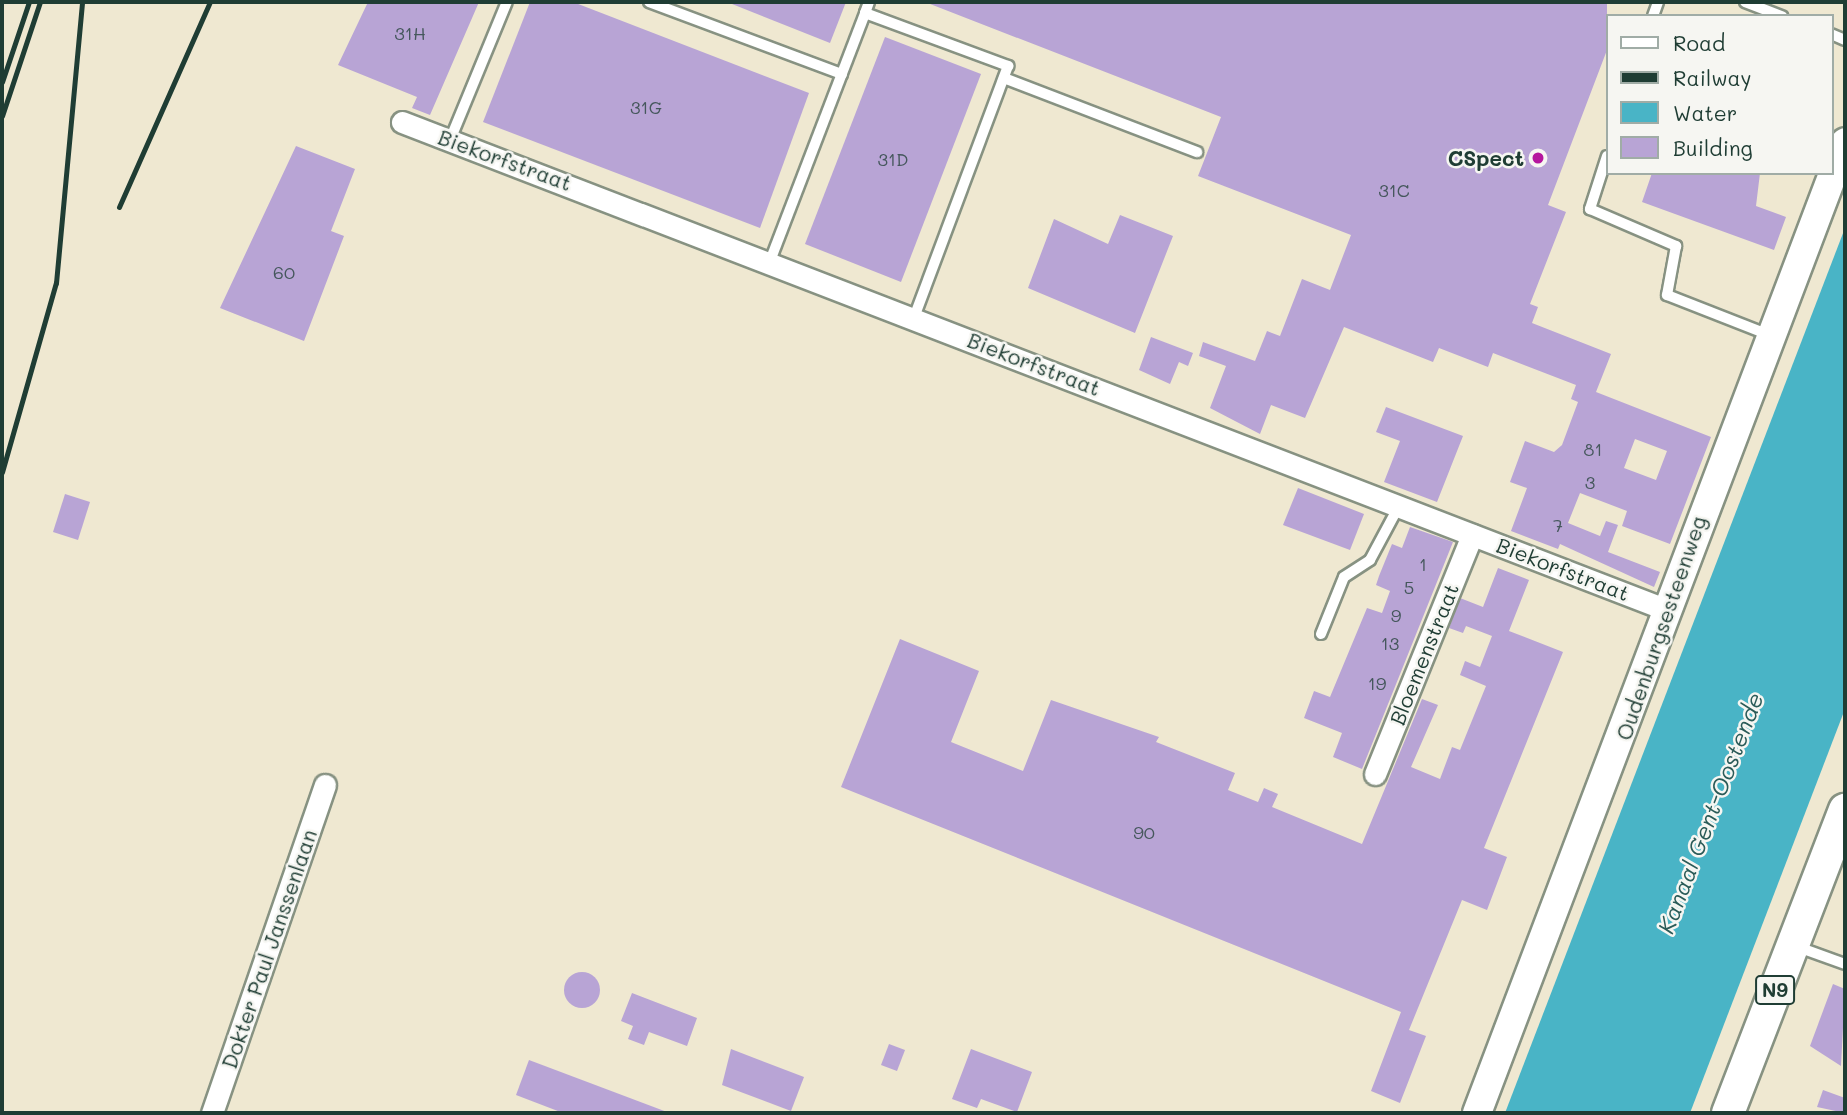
<!DOCTYPE html>
<html>
<head>
<meta charset="utf-8">
<style>
  body { margin:0 }
  #map { position:relative; width:1847px; height:1115px; overflow:hidden; background:#efe8d1; font-family:Mali,sans-serif }
  div>[style] { position:absolute }
  .water>* { inset:0; background:#49b4c6 }
  .building>* { inset:0; background:#b8a4d5 }
  .round { border-radius:50% }
  .roads { filter:drop-shadow(2px 0 #879282) drop-shadow(-2px 0 #879282) drop-shadow(0 2px #879282) drop-shadow(0 -2px #879282) }
  .lane>* { height:10px; margin:-5px; padding:0 5px; transform-origin:5px; border-radius:5px; background:#fff }
  .street>* { height:21px; margin:-10.5px; padding:0 10.5px; transform-origin:10.5px; border-radius:10.5px; background:#fff }
  .secondary>* { height:28px; margin:-14px; padding:0 14px; transform-origin:14px; border-radius:14px; background:#fff }
  .primary>* { height:32px; margin:-16px; padding:0 16px; transform-origin:16px; border-radius:16px; background:#fff }
  .rail>* { height:5px; margin:-2.5px; padding:0 2.5px; transform-origin:2.5px; border-radius:2.5px; background:#1f3d34 }
  .dots>* { width:19px; height:19px; translate:-50% -50%; box-sizing:border-box; border:4px solid #f6f6f2; border-radius:50% }
  span { translate:-50% -50%; white-space:nowrap; text-align:center; line-height:1.15; -webkit-text-stroke:5px #f6f6f2; paint-order:stroke }
  .number-label { font-size:18px; color:#45575c }
  .number-label span { -webkit-text-stroke-width:0 }
  .shield-label span { padding:2px 5px; background:#f6f6f2; border:2px solid; border-radius:5px; -webkit-text-stroke-width:0 }
  .shield-label { font-size:19px; color:#1f3d34; font-weight:700 }
  .poi-label { font-size:21px; color:#1f3d34; font-weight:700 }
  .right { translate:-100% -50%; text-align:right }
  .street-label { font-size:21px; color:#1f3d34 }
  .water-label { font-size:23px; color:#2a5b58; font-style:italic }
  .frame { position:absolute; inset:0; border:4px solid #1f3d34; pointer-events:none }
  .legend { position:absolute; left:1606px; top:14px; width:228px; height:161px; box-sizing:border-box; background:#f6f6f2; border:2px solid #a0aca6; margin:0; padding:9px 12px; list-style:none; font-size:21px; color:#1f3d34 }
  .legend li { display:flex; align-items:center; gap:14px; height:35px }
  .legend b { width:35px; border:2px solid #a0aca6 }
</style>
</head>
<body>
<div id="map">
  <div class="water">
    <i style="clip-path:polygon(1845px 228px,1845px 709px,1690px 1113px,1505px 1113px)"></i>
  </div>
  <div class="building">
    <i style="clip-path:polygon(368px 2px,479px 2px,430px 115px,412px 108px,417px 97px,338px 65px)"></i>
    <i style="clip-path:polygon(530px 2px,573px 2px,809px 93px,760px 228px,483px 122px)"></i>
    <i style="clip-path:polygon(727px 2px,846px 2px,830px 43px)"></i>
    <i style="clip-path:polygon(evenodd,925px 2px,1607px 2px,1607px 50px,1548px 205px,1566px 212px,1530px 304px,1538px 307px,1532px 323px,1611px 354px,1596px 392px,1711px 437px,1670px 544px,1622px 526px,1627px 511px,1580px 493px,1568px 523px,1600px 536px,1606px 521px,1618px 525px,1608px 552px,1660px 572px,1654px 587px,1560px 544px,1558px 549px,1511px 531px,1527px 488px,1510px 482px,1525px 441px,1554px 452px,1562px 445px,1578px 402px,1571px 399px,1576px 385px,1493px 353px,1488px 367px,1439px 348px,1433px 362px,1344px 327px,1305px 418px,1271px 405px,1260px 434px,1210px 408px,1226px 366px,1199px 356px,1203px 342px,1255px 361px,1267px 331px,1280px 336px,1302px 279px,1330px 290px,1351px 235px,1198px 176px,1221px 117px,925px 2px,1635px 439px,1667px 451px,1656px 480px,1624px 468px,1635px 439px)"></i>
    <i style="clip-path:polygon(885px 37px,981px 74px,901px 282px,805px 244px)"></i>
    <i style="clip-path:polygon(296px 146px,355px 169px,331px 231px,344px 236px,304px 341px,220px 308px)"></i>
    <i style="clip-path:polygon(1652px 173px,1760px 173px,1756px 206px,1786px 217px,1774px 250px,1642px 202px)"></i>
    <i style="clip-path:polygon(1120px 215px,1173px 236px,1135px 333px,1028px 288px,1054px 219px,1108px 244px)"></i>
    <i style="clip-path:polygon(1151px 337px,1193px 353px,1188px 366px,1179px 362px,1170px 384px,1139px 370px)"></i>
    <i style="clip-path:polygon(1386px 407px,1463px 436px,1437px 502px,1384px 482px,1400px 441px,1376px 432px)"></i>
    <i style="clip-path:polygon(1298px 488px,1364px 514px,1350px 550px,1283px 525px)"></i>
    <i style="clip-path:polygon(65px 494px,90px 502px,78px 540px,53px 532px)"></i>
    <i style="clip-path:polygon(1410px 527px,1453px 542px,1362px 769px,1333px 757px,1342px 733px,1304px 718px,1314px 691px,1330px 697px,1367px 608px,1382px 613px,1390px 591px,1376px 585px,1379px 576px,1392px 544px,1402px 548px)"></i>
    <i style="clip-path:polygon(1498px 568px,1529px 580px,1509px 631px,1563px 652px,1484px 848px,1507px 857px,1487px 910px,1462px 900px,1409px 1030px,1426px 1036px,1400px 1103px,1371px 1091px,1401px 1012px,841px 787px,900px 639px,979px 671px,951px 742px,1023px 771px,1051px 700px,1159px 737px,1156px 742px,1235px 773px,1228px 790px,1258px 802px,1264px 788px,1278px 794px,1272px 807px,1362px 844px,1422px 699px,1438px 705px,1411px 767px,1440px 779px,1452px 747px,1460px 750px,1486px 686px,1460px 675px,1465px 661px,1480px 667px,1492px 636px,1466px 626px,1463px 633px,1449px 628px,1460px 598px,1483px 607px)"></i>
    <i class="round" style="left:564px;top:972px;width:36px;height:36px"></i>
    <i style="clip-path:polygon(1833px 984px,1845px 989px,1841px 1066px,1810px 1046px)"></i>
    <i style="clip-path:polygon(632px 993px,697px 1018px,687px 1046px,649px 1032px,644px 1045px,628px 1039px,633px 1026px,621px 1021px)"></i>
    <i style="clip-path:polygon(889px 1044px,905px 1050px,897px 1071px,881px 1065px)"></i>
    <i style="clip-path:polygon(731px 1049px,804px 1077px,791px 1111px,722px 1085px)"></i>
    <i style="clip-path:polygon(971px 1049px,1032px 1072px,1017px 1112px,981px 1099px,977px 1108px,952px 1099px)"></i>
    <i style="clip-path:polygon(529px 1060px,667px 1112px,666px 1113px,563px 1113px,516px 1095px)"></i>
    <i style="clip-path:polygon(1823px 1090px,1845px 1098px,1845px 1113px,1817px 1107px)"></i>
  </div>
  <div class="roads">
    <div class="lane">
      <i style="left:649px;top:2px;width:206px;rotate:20.5deg"></i>
      <i style="left:869px;top:2px;width:12px;rotate:110deg"></i>
      <i style="left:865px;top:13px;width:153px;rotate:20.3deg"></i>
      <i style="left:1008px;top:66px;width:268px;rotate:110.5deg"></i>
      <i style="left:1745px;top:2px;width:40px;rotate:21deg"></i>
      <i style="left:1653px;top:16px;width:15px;rotate:-70deg"></i>
      <i style="left:1831px;top:34px;width:15px;rotate:23deg"></i>
      <i style="left:1004px;top:78px;width:207px;rotate:21deg"></i>
      <i style="left:450px;top:140px;width:149px;rotate:-67.6deg"></i>
      <i style="left:1607px;top:156px;width:56px;rotate:107.8deg"></i>
      <i style="left:1590px;top:209px;width:94px;rotate:23.3deg"></i>
      <i style="left:1676px;top:246px;width:50px;rotate:100.4deg"></i>
      <i style="left:1667px;top:295px;width:110px;rotate:21.4deg"></i>
      <i style="left:770px;top:261px;width:266px;rotate:-69deg"></i>
      <i style="left:1321px;top:634px;width:61px;rotate:-68deg"></i>
      <i style="left:1344px;top:577px;width:31px;rotate:-33deg"></i>
      <i style="left:1370px;top:560px;width:61px;rotate:-61.8deg"></i>
      <i style="left:1795px;top:946px;width:53px;rotate:19.8deg"></i>
    </div>
    <div class="street">
      <i style="left:402px;top:122px;width:1354px;rotate:21.09deg"></i>
      <i style="left:1375px;top:774px;width:258px;rotate:-67.9deg"></i>
      <i style="left:212px;top:1113px;width:347px;rotate:-71deg"></i>
    </div>
    <div class="secondary">
      <i style="left:1477px;top:1113px;width:1038px;rotate:-69.24deg"></i>
    </div>
    <div class="primary">
      <i style="left:1728px;top:1113px;width:325px;rotate:-68.9deg"></i>
    </div>
  </div>
  <div class="rail">
    <i style="left:2px;top:82px;width:84px;rotate:-71.4deg"></i>
    <i style="left:2px;top:116px;width:120px;rotate:-71.6deg"></i>
    <i style="left:119px;top:207px;width:224px;rotate:-66.1deg"></i>
    <i style="left:2px;top:472px;width:197px;rotate:-74.1deg"></i>
    <i style="left:56px;top:283px;width:282px;rotate:-84.7deg"></i>
  </div>
  <div class="dots">
    <i style="left:1538px;top:158px;background:#b5179e"></i>
  </div>
  <div class="number-label">
    <span style="left:410px;top:33px">31H</span>
    <span style="left:646px;top:107px">31G</span>
    <span style="left:893px;top:159px">31D</span>
    <span style="left:1394px;top:190px">31C</span>
    <span style="left:284px;top:272px">60</span>
    <span style="left:1593px;top:449px">81</span>
    <span style="left:1590px;top:482px">3</span>
    <span style="left:1558px;top:525px">7</span>
    <span style="left:1423px;top:564px">1</span>
    <span style="left:1409px;top:587px">5</span>
    <span style="left:1396px;top:615px">9</span>
    <span style="left:1390px;top:643px">13</span>
    <span style="left:1377px;top:683px">19</span>
    <span style="left:1144px;top:832px">90</span>
  </div>
  <div class="shield-label">
    <span style="left:1775px;top:990px">N9</span>
  </div>
  <div class="poi-label">
    <span class="right" style="left:1524px;top:158px">CSpect</span>
  </div>
  <div class="street-label">
    <span style="left:505px;top:160px;rotate:20deg">Biekorfstraat</span>
    <span style="left:1034px;top:364px;rotate:21deg">Biekorfstraat</span>
    <span style="left:1563px;top:569px;rotate:21deg">Biekorfstraat</span>
    <span style="left:1661px;top:628px;rotate:-71deg">Oudenburgsesteenweg</span>
    <span style="left:1424px;top:654px;rotate:-68deg">Bloemenstraat</span>
    <span style="left:269px;top:949px;rotate:-71deg">Dokter Paul Janssenlaan</span>
  </div>
  <div class="water-label">
    <span style="left:1710px;top:813px;rotate:-69deg">Kanaal Gent-Oostende</span>
  </div>
  <div class="frame"></div>
  <ul class="legend">
  <li><b style="height:9px;background:#fff"></b>Road</li>
  <li><b style="height:9px;background:#1f3d34"></b>Railway</li>
  <li><b style="height:19px;background:#49b4c6"></b>Water</li>
  <li><b style="height:19px;background:#b8a4d5"></b>Building</li>
  </ul>
</div>
</body>
</html>
